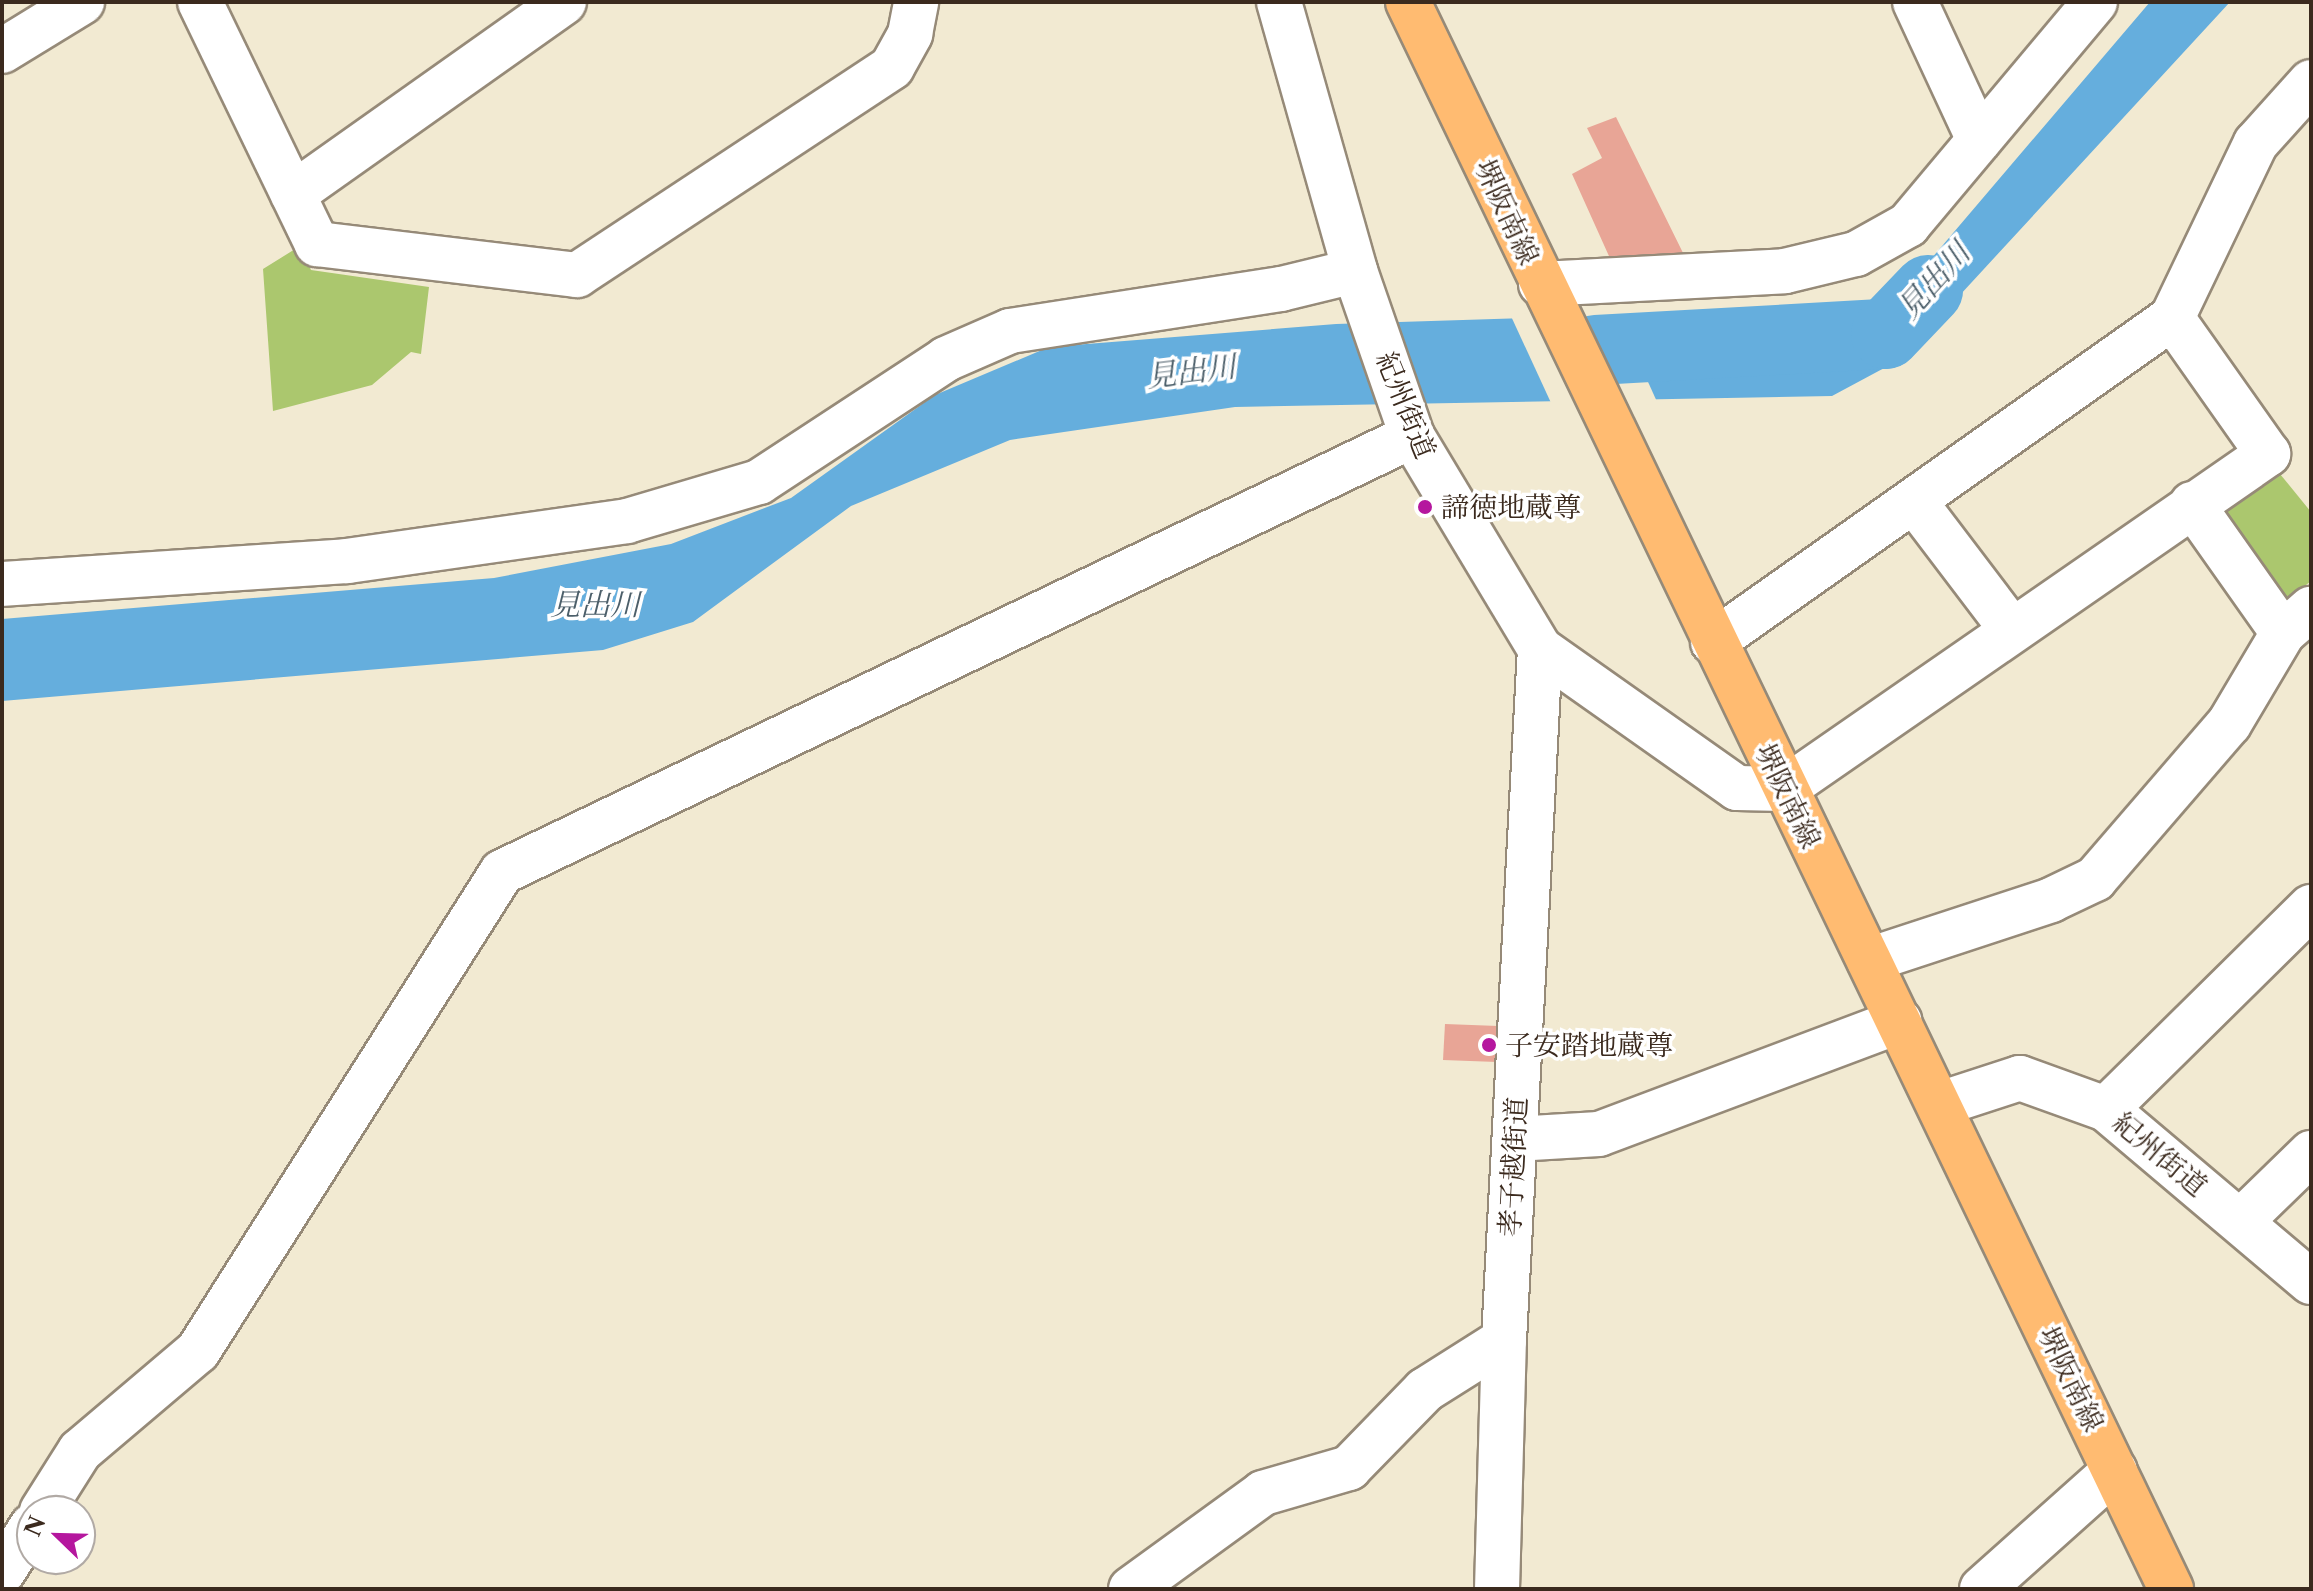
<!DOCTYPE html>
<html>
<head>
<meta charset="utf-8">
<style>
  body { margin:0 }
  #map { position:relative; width:2313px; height:1591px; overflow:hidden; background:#f2ead2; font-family:"Libre Caslon Text","Noto Serif JP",serif }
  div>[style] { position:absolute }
  .green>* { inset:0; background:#abc76e }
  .water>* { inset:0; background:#65aedd }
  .pier>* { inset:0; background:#f2ead2 }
  .river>* { height:70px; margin:-35px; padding:0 35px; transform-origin:35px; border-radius:35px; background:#65aedd }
  .building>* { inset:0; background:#e8a596 }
  .roads { filter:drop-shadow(2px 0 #968a78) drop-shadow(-2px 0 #968a78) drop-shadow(0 2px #968a78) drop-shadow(0 -2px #968a78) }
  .minor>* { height:44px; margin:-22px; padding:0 22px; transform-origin:22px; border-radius:22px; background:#fff }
  .major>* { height:44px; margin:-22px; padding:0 22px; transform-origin:22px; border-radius:22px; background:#ffbb71 }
  .dots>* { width:22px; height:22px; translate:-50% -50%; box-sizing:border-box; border:4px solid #fff; border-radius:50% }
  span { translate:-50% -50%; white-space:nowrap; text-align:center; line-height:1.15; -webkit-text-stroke:7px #fff; paint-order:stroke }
  .street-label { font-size:28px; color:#3b2a1e }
  .poi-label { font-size:28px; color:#3b2a1e }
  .left { translate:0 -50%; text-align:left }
  .water-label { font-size:30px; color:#4c5f6a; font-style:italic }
  .frame { position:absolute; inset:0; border:4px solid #3b2a1e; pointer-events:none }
  .north { position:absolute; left:16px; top:1495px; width:80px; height:80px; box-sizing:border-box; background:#fff; border:2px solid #b1aaa5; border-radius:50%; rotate:293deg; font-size:22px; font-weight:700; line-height:32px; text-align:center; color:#3b2a1e }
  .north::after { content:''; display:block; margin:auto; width:28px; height:36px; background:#b5179e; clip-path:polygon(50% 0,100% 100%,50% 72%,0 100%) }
</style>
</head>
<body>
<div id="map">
  <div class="green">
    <i style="clip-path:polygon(300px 246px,311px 270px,429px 287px,421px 354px,411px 352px,372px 385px,273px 411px,263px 269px)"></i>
    <i style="clip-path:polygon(2280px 474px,2311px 512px,2311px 581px,2291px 597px,2275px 595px,2222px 530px,2223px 509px)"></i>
  </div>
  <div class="water">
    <i style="clip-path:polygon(2150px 2px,2230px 2px,1901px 359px,1832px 396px,1235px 407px,1010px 440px,851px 506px,693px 622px,603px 650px,2px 701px,2px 619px,494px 578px,671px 544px,791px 498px,935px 395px,1049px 347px,1336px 324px,1650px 314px,1714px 359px,1813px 357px,1879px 320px)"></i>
  </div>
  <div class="pier">
    <i style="clip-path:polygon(1616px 311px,1658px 404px,1552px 405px,1510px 314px)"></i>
  </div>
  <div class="river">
    <i style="left:1596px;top:350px;width:290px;rotate:-3.2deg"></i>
    <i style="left:1886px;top:334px;width:61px;rotate:-46.3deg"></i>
  </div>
  <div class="building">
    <i style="clip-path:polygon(1616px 117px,1686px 259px,1613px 265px,1572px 174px,1602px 158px,1587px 128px)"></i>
    <i style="clip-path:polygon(1445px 1024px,1498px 1026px,1497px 1062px,1443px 1060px)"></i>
  </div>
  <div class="roads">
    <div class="minor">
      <i style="left:200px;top:2px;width:269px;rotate:64.2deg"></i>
      <i style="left:317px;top:244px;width:262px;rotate:6.8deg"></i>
      <i style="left:577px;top:275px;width:377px;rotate:-33.4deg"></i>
      <i style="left:892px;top:67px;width:38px;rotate:-61deg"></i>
      <i style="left:910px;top:34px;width:33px;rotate:-79deg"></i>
      <i style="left:1279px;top:2px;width:280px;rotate:74.2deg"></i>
      <i style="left:1355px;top:271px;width:175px;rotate:70.9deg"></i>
      <i style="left:1412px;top:436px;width:249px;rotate:59deg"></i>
      <i style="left:1540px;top:649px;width:241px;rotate:35.2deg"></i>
      <i style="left:1737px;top:788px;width:47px;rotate:1.2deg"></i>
      <i style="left:1784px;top:789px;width:589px;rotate:-34.69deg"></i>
      <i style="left:2268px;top:454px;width:166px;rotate:-125.2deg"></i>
      <i style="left:2172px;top:318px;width:194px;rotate:-64.4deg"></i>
      <i style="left:2256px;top:143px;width:82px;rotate:-48deg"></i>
      <i style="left:1915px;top:2px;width:152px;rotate:65.1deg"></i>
      <i style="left:2px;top:51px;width:94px;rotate:-31.5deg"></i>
      <i style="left:293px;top:194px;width:332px;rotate:-35.3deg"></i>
      <i style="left:1541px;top:284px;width:244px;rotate:-3deg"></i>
      <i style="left:1785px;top:271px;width:73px;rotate:-13.5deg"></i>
      <i style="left:1856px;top:254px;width:60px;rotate:-29.1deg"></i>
      <i style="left:1908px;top:225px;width:291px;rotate:-50deg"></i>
      <i style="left:1914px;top:501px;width:162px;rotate:52.8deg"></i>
      <i style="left:2192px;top:504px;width:158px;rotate:54.8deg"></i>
      <i style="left:2px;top:584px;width:346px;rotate:-3.8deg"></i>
      <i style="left:347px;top:561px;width:283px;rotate:-8.1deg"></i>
      <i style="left:627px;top:521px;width:138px;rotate:-16.5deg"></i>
      <i style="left:759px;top:482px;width:224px;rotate:-33.3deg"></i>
      <i style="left:946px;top:359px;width:70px;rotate:-23.6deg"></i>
      <i style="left:1010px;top:331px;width:274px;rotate:-8.8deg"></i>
      <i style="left:1281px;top:289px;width:76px;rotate:-13.7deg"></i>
      <i style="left:1713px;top:642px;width:562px;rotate:-35.22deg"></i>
      <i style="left:1869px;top:960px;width:192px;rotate:-18.2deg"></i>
      <i style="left:2051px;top:900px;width:49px;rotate:-25.5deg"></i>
      <i style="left:2095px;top:879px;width:205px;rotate:-49.2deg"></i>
      <i style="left:2229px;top:724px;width:106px;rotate:-59.3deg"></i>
      <i style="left:2283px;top:633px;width:37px;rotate:-41deg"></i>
      <i style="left:1940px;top:1104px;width:84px;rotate:-18deg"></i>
      <i style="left:2020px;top:1078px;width:91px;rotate:19.8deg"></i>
      <i style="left:2106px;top:1109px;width:268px;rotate:40.2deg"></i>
      <i style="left:2106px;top:1109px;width:288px;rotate:-44.6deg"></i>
      <i style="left:1515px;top:1139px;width:84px;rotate:-3.4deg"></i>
      <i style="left:1599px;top:1134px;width:321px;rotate:-20.6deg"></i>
      <i style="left:2241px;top:1221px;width:98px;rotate:-44.2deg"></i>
      <i style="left:42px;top:1511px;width:71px;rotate:-57.7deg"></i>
      <i style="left:80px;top:1451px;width:155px;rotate:-40.3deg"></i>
      <i style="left:198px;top:1351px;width:567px;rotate:-57.6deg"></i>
      <i style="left:502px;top:872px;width:1009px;rotate:-25.6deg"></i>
      <i style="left:2px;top:1573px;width:56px;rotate:-57.4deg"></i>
      <i style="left:1131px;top:1589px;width:163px;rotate:-36deg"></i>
      <i style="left:1263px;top:1493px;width:90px;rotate:-16.2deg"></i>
      <i style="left:1349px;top:1468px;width:109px;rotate:-45.7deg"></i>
      <i style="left:1425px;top:1390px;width:93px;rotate:-32.3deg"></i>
      <i style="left:1497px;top:1589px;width:249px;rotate:-88.4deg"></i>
      <i style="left:1504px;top:1340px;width:692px;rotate:-87.02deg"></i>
      <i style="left:1982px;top:1589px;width:178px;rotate:-41.8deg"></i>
    </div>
    <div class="major">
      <i style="left:1408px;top:2px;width:1761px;rotate:64.32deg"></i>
    </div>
  </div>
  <div class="dots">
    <i style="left:1425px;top:507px;background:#b5179e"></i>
    <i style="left:1489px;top:1045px;background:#b5179e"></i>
  </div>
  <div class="street-label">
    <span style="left:1507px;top:212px;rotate:65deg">堺阪南線</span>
    <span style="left:1406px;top:405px;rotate:68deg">紀州街道</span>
    <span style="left:1788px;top:796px;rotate:64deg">堺阪南線</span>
    <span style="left:2160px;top:1154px;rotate:40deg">紀州街道</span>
    <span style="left:1513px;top:1167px;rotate:-87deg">孝子越街道</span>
    <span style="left:2071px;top:1379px;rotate:64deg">堺阪南線</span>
  </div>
  <div class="poi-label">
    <span class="left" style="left:1441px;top:507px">諦徳地蔵尊</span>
    <span class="left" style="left:1505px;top:1045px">子安踏地蔵尊</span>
  </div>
  <div class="water-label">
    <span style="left:1934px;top:281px;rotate:-48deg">見出川</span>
    <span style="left:1191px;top:372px;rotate:-7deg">見出川</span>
    <span style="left:595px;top:605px">見出川</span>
  </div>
  <div class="frame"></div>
  <div class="north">N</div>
</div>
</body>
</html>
